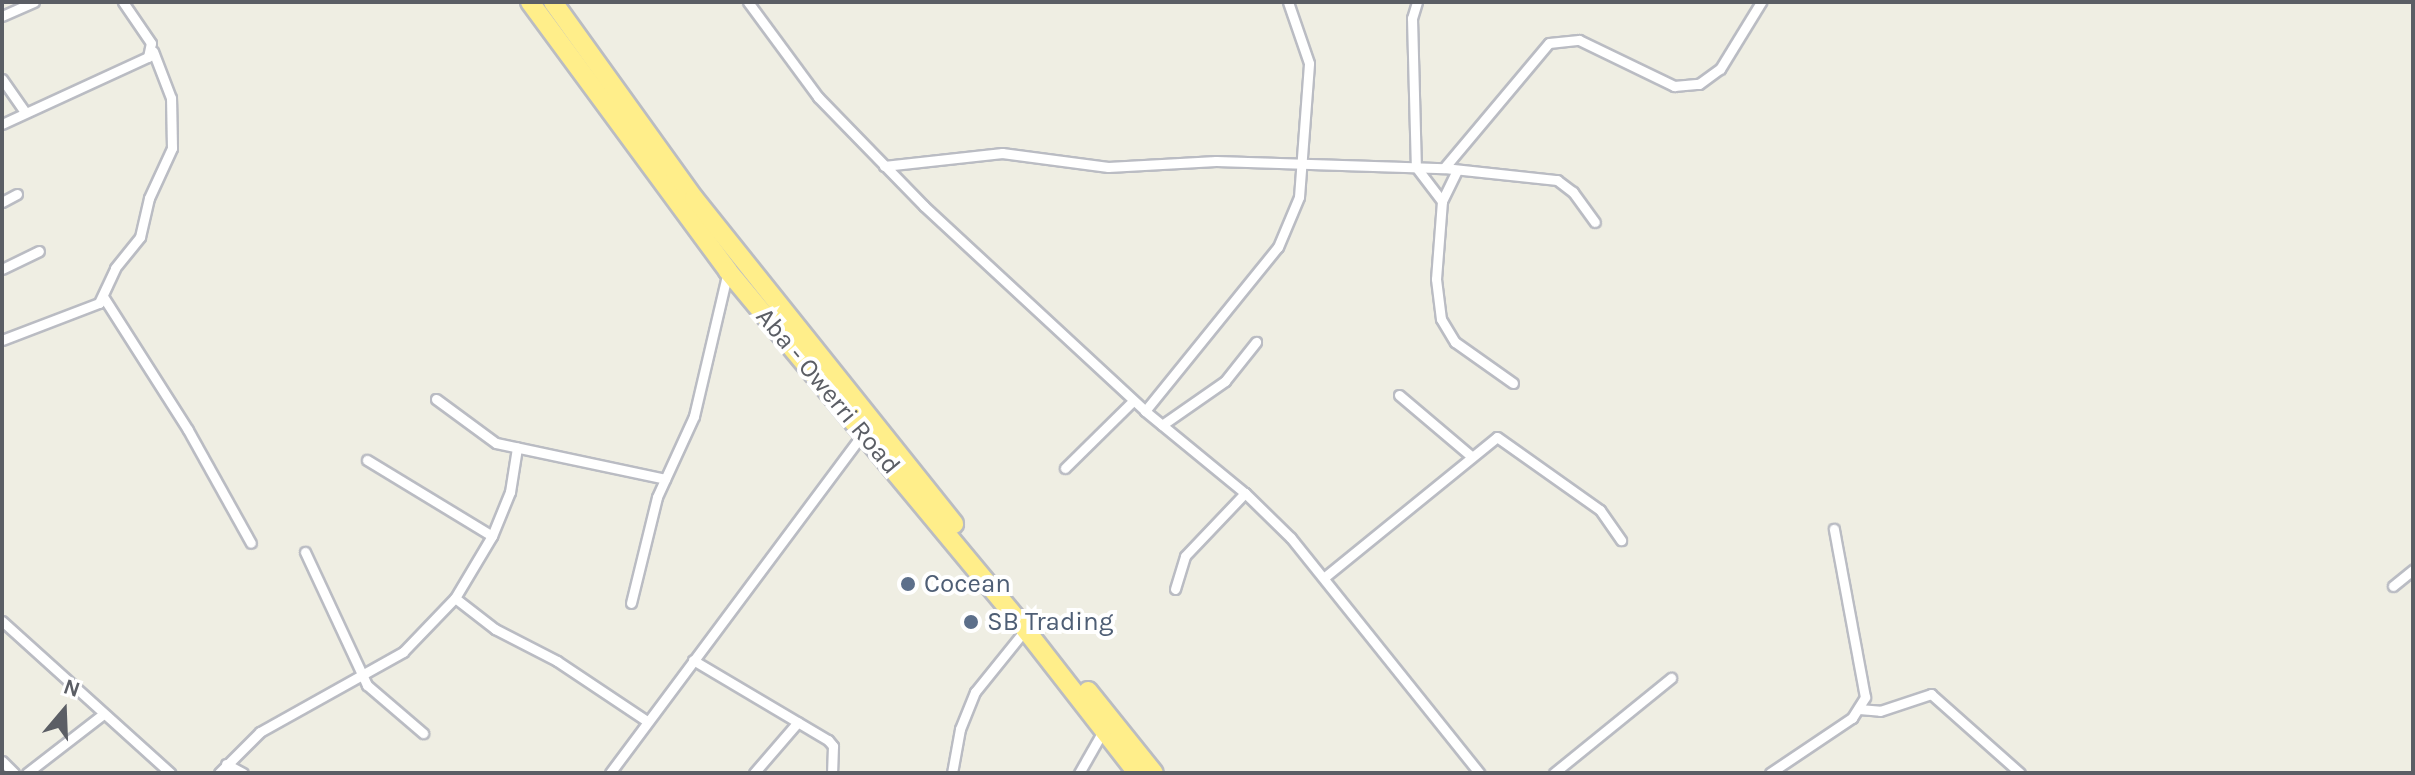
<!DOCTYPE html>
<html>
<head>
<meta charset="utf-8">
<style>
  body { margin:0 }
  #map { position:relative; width:2415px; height:775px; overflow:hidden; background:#efeee3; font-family:Karla,sans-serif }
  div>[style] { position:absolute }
  .roads { filter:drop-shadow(2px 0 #babcc3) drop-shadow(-2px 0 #babcc3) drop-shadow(0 2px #babcc3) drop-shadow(0 -2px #babcc3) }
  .street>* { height:9px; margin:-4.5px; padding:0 4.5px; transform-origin:4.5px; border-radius:4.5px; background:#fff }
  .highway>* { height:18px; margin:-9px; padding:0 9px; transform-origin:9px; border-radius:9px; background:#ffee8a }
  .dots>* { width:22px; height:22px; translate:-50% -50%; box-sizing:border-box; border:4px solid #fff; border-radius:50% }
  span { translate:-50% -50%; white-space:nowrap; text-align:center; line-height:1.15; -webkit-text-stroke:8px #fff; paint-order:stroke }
  .street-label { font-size:26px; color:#5b5e65 }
  .service-label { font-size:26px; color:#4e5e75 }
  .left { translate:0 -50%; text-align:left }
  .frame { position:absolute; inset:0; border:4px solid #5b5e65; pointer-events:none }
  .north { position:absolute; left:24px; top:671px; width:80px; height:80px; -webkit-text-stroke:6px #fff; paint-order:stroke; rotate:19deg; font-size:22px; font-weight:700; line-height:32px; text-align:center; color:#5b5e65 }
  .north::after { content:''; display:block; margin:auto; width:28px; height:36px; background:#5b5e65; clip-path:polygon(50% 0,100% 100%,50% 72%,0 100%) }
</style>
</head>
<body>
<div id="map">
  <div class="roads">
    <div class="street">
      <i style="left:748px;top:2px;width:118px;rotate:53.6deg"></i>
      <i style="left:818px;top:97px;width:152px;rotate:45.8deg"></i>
      <i style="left:924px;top:206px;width:301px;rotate:42.8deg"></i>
      <i style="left:1145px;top:411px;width:129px;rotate:39.4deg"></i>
      <i style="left:1245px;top:493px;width:64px;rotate:44.4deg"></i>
      <i style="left:1291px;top:538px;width:301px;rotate:51.3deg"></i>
      <i style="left:1417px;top:2px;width:17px;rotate:107deg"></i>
      <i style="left:1412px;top:18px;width:149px;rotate:88.5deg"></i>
      <i style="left:1416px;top:167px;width:43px;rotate:52.6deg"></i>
      <i style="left:1442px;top:201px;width:78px;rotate:94.4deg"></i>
      <i style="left:1436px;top:279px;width:40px;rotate:82.9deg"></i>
      <i style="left:1441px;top:319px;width:27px;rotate:59deg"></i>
      <i style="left:1455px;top:342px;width:71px;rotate:35.3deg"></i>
      <i style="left:2px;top:16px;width:35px;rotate:-24deg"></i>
      <i style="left:2px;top:79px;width:40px;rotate:55.1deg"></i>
      <i style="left:2px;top:124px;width:161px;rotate:-24.7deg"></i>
      <i style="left:148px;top:57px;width:14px;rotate:-78deg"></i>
      <i style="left:151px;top:43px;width:50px;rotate:-124.3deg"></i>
      <i style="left:884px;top:166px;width:119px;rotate:-6.3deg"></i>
      <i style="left:1002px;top:153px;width:107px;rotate:7.5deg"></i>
      <i style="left:1108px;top:167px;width:108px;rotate:-3.2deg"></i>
      <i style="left:1216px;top:161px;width:228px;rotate:1.8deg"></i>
      <i style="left:1444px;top:168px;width:114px;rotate:6.1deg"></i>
      <i style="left:1557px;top:180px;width:20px;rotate:37deg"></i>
      <i style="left:1573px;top:192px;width:37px;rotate:54deg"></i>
      <i style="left:1444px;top:168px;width:163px;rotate:-50deg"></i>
      <i style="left:1549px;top:43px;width:30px;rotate:-6deg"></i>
      <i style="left:1579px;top:40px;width:106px;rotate:25.8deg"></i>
      <i style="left:1674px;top:86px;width:25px;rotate:-5deg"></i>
      <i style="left:1699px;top:84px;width:26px;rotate:-36deg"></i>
      <i style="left:1720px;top:69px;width:79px;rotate:-58.5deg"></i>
      <i style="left:1442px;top:201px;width:34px;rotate:-64deg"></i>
      <i style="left:2px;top:202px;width:17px;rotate:-28deg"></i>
      <i style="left:2px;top:269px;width:41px;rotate:-25.9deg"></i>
      <i style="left:104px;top:298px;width:156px;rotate:57.5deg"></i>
      <i style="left:188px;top:430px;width:129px;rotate:60.9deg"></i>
      <i style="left:2px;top:340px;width:104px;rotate:-20.9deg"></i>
      <i style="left:99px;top:303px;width:38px;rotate:-65deg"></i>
      <i style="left:115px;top:268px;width:40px;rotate:-51deg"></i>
      <i style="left:140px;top:237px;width:40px;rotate:-77deg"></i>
      <i style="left:149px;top:198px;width:55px;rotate:-65.3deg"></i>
      <i style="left:172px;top:148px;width:50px;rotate:-91.1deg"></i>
      <i style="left:171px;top:98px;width:50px;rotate:-111deg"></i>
      <i style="left:1399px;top:395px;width:94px;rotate:40.3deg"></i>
      <i style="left:436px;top:399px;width:74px;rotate:36.3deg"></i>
      <i style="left:496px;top:443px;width:173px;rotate:12deg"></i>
      <i style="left:1145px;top:411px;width:211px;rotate:-51deg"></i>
      <i style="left:1278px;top:247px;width:54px;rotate:-67.2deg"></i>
      <i style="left:1299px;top:197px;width:134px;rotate:-85.7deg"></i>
      <i style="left:1309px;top:63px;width:65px;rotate:-109deg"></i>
      <i style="left:1162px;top:425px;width:77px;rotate:-34.9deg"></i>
      <i style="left:1225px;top:381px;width:50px;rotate:-51.5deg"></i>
      <i style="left:367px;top:460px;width:146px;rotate:31.3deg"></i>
      <i style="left:1065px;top:468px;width:95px;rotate:-44.6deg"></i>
      <i style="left:305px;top:552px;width:147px;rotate:65deg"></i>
      <i style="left:367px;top:685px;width:74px;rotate:40.6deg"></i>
      <i style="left:1326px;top:576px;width:220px;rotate:-39.1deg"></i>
      <i style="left:1497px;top:437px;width:126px;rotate:35.3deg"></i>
      <i style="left:1600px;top:510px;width:37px;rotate:55deg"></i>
      <i style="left:2393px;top:586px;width:26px;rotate:-39deg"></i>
      <i style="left:1175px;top:589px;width:34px;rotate:-73deg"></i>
      <i style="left:1185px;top:556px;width:87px;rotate:-46.4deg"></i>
      <i style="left:455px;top:598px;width:51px;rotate:37.8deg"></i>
      <i style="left:495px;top:629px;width:70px;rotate:27.3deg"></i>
      <i style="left:557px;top:661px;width:108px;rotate:33.7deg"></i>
      <i style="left:631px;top:603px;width:109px;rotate:-76.2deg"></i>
      <i style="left:657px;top:497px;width:89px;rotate:-65.4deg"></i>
      <i style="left:694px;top:416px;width:149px;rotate:-76.8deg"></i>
      <i style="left:2px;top:621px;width:227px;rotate:42.1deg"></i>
      <i style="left:693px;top:660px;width:157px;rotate:30.7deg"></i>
      <i style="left:828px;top:740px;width:8px;rotate:50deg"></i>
      <i style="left:833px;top:746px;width:27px;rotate:92deg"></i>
      <i style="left:1859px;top:709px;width:21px;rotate:5deg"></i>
      <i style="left:1880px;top:711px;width:54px;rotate:-18.4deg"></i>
      <i style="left:1931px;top:694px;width:119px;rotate:41.6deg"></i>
      <i style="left:2px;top:761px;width:17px;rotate:45deg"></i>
      <i style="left:226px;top:764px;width:19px;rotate:28deg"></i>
      <i style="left:27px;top:773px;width:95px;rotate:-37.7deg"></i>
      <i style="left:219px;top:773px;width:58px;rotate:-45deg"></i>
      <i style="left:260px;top:732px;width:164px;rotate:-29.2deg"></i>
      <i style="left:403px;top:652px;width:75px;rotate:-46.1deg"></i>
      <i style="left:455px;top:598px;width:72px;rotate:-59.2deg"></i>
      <i style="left:492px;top:536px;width:48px;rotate:-67.8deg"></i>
      <i style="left:510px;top:492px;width:45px;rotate:-81deg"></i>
      <i style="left:610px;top:773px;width:424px;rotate:-53.3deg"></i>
      <i style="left:754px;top:773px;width:67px;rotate:-49.2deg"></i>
      <i style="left:952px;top:773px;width:45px;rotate:-79.7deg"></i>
      <i style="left:960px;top:729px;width:40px;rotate:-68deg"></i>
      <i style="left:975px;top:692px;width:80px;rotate:-51.1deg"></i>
      <i style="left:1079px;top:773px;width:48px;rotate:-60.3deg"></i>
      <i style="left:1554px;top:773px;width:151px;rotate:-39.1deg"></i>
      <i style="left:1770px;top:773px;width:99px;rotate:-33.9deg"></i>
      <i style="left:1852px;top:718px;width:25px;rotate:-58deg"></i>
      <i style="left:1865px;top:697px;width:171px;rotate:-100.5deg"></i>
    </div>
    <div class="highway">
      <i style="left:530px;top:2px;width:334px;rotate:53.6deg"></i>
      <i style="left:728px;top:271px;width:454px;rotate:50.3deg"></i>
      <i style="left:1018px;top:620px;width:194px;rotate:52.1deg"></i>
      <i style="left:553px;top:2px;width:241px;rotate:54.3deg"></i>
      <i style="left:694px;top:198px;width:417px;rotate:51.4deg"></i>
      <i style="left:1088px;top:691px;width:105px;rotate:51.2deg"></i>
    </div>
  </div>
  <div class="dots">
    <i style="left:908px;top:584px;background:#5c6f8a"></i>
    <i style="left:971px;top:622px;background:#5c6f8a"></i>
  </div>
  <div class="street-label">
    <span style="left:828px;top:391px;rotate:50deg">Aba - Owerri Road</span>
  </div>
  <div class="service-label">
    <span class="left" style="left:924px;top:584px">Cocean</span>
    <span class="left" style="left:987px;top:622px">SB Trading</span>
  </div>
  <div class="frame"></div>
  <div class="north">N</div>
</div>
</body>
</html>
